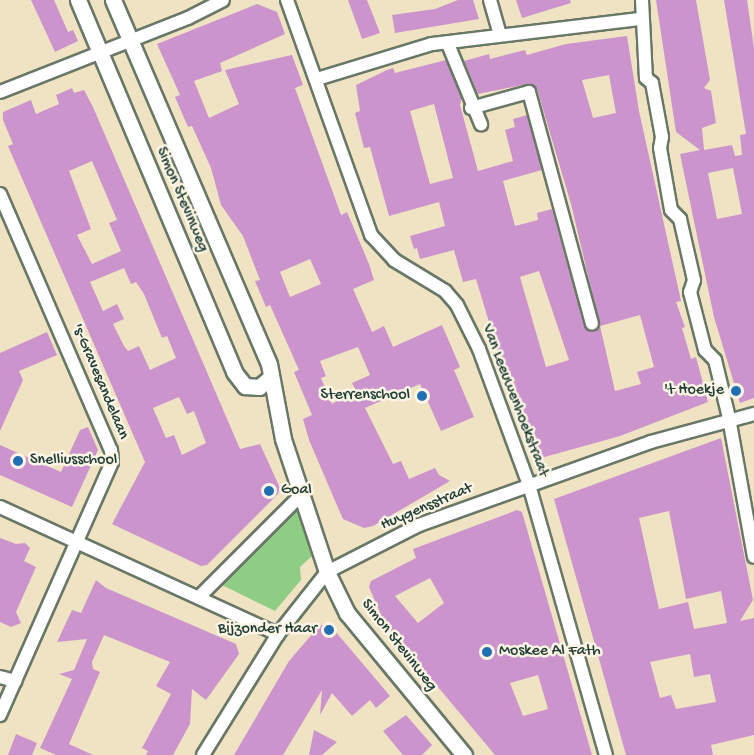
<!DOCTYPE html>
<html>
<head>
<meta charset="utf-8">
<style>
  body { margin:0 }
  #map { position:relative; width:754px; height:755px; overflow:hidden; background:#f0e3c3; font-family:"Gochi Hand",sans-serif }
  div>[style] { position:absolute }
  .green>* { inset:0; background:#8fcd84 }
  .building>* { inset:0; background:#cc94cc }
  .roads { filter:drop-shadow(2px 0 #687766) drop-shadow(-2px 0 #687766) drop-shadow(0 2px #687766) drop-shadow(0 -2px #687766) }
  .minor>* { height:12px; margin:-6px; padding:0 6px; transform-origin:6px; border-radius:6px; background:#fff }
  .tertiary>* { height:15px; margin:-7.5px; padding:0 7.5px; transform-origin:7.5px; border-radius:7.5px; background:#fff }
  .dots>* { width:16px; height:16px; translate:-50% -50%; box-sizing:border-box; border:3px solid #fcf5e5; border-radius:50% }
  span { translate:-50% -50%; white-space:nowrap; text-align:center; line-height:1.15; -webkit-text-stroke:5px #fcf5e5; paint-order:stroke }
  .street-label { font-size:16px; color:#1f3d34 }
  .poi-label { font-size:16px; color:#1f3d34 }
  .right { translate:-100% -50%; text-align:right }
  .left { translate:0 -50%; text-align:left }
</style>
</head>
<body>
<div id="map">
  <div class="green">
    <i style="clip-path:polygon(296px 507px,312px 556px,300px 567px,301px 580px,275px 611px,220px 584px)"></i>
  </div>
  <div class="building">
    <i style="clip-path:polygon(31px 0,54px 0,68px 32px,73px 30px,78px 41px,55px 52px)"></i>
    <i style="clip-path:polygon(348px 0,367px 0,380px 33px,362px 39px)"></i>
    <i style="clip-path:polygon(458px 0,473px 0,479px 19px,395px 33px,392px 15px,435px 9px)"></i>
    <i style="clip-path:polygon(516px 0,570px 0,571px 3px,522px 18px)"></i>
    <i style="clip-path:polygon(evenodd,656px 0,696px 0,710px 80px,704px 88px,711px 91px,716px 123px,702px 128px,704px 150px,732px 145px,735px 156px,742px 155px,740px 135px,746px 134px,724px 0,747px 0,754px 48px,754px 398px,740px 403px,714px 317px,680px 154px,700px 150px,676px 132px,656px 0,733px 168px,742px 214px,717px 219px,708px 173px,733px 168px)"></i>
    <i style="clip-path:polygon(evenodd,257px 4px,277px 12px,285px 34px,220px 63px,222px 71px,194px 81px,209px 118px,239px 104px,225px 70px,292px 55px,303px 85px,295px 88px,332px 190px,341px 215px,347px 212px,369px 264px,374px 280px,353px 289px,372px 332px,384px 326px,393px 347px,442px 325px,460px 367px,454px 370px,474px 417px,441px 431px,420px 384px,365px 408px,393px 464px,401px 461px,409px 479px,435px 468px,439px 475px,450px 481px,373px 526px,364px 528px,343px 519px,339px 510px,309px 440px,303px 419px,312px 415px,294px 372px,299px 370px,270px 305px,266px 307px,255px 281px,260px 280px,243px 236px,221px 205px,211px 168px,192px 126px,188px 127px,175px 97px,180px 95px,157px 44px,257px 4px,310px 259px,321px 284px,290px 297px,280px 272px,310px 259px,257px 4px,358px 347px,370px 375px,352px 383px,355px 389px,332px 404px,321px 378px,326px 376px,320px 361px,358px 347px)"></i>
    <i style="clip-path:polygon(evenodd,627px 36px,639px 111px,681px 301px,676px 302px,685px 327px,682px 328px,691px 359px,696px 357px,708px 402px,620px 436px,541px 458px,518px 407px,515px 408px,476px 279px,463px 282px,454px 250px,420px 259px,417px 248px,414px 249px,410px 236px,445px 226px,439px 202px,389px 216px,370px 147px,364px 148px,355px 113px,360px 111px,356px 85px,387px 70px,393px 68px,395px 73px,446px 60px,462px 98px,460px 105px,478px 171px,513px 161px,505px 130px,515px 127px,513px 119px,527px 115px,542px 170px,503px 181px,515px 226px,538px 220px,537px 213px,552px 209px,584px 326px,594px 332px,600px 326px,615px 391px,641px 384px,637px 372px,654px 367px,640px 315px,600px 326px,571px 204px,537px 89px,527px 84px,478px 94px,464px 61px,489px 54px,490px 59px,525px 50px,527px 55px,566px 44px,627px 36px,609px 75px,616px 113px,593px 118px,582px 80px,609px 75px,627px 36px,434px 104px,453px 178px,430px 184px,410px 111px,434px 104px,627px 36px,539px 271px,569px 360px,546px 367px,520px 277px,539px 271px)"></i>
    <i style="clip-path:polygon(evenodd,72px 88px,74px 93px,84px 90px,93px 107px,240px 449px,260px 444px,280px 488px,278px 494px,207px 565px,201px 566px,112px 524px,145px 462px,8px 146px,13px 144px,3px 120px,3px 112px,31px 100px,36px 114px,59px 104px,56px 95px,72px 88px,92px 161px,117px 220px,109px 223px,121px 251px,92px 264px,77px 235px,91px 229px,69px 171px,92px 161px,72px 88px,124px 268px,131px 284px,136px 282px,144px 294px,162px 338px,167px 336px,176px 358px,150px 370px,139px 346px,128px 351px,124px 346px,113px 324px,124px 319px,117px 304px,103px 311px,90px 282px,124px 268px,72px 88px,179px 397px,187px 414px,194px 411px,206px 443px,182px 455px,174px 435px,166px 438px,153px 408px,179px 397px)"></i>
    <i style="clip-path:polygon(47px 332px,57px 355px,19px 371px,23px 380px,0 431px,0 353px)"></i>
    <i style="clip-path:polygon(88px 427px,98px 450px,72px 507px,0 475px,0 445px,61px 472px,80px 430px)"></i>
    <i style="clip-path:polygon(evenodd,721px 438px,753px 600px,740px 621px,754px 618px,754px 735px,711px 745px,713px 755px,626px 755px,554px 499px,721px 438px,669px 511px,686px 599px,721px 591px,727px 623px,694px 629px,688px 602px,659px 609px,639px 518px,669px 511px,721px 438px,690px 654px,694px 677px,710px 674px,716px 702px,676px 709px,671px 695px,660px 698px,650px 662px,690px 654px)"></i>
    <i style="clip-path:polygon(evenodd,517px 510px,522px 512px,592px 755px,495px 755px,385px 624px,369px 587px,371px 581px,416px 558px,413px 549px,517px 510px,430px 578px,444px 603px,418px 623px,395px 596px,430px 578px,517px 510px,538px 675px,548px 709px,523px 716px,510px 683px,538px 675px)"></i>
    <i style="clip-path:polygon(0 538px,16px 544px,25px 543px,30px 548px,24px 561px,36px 567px,16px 612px,21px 623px,11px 627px,0 622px)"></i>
    <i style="clip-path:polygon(96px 580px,106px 588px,236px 644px,239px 654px,206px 700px,192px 689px,190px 724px,173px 755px,146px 755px,148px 751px,142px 748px,171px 694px,156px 686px,170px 662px,104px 635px,92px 662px,93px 669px,100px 672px,69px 744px,93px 755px,56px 755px,40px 748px,72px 679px,59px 674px,74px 670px,87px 639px,57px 642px,72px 610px,81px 613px)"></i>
    <i style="clip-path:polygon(320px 625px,330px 625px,390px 696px,376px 708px,370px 700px,352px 716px,332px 693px,320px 715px,322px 690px,283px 755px,234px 755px,289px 661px)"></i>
    <i style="clip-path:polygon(406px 715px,432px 745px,422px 755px,403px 755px,383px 731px)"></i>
    <i style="clip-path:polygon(314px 730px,337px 742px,322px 755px,309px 755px)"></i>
    <i style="clip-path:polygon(16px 734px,37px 743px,32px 755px,8px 755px)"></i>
  </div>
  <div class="roads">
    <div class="minor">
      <i style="left:287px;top:0;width:250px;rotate:70.3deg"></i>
      <i style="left:371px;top:235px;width:34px;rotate:47deg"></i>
      <i style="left:394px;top:260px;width:60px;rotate:31.3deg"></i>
      <i style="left:445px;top:291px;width:18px;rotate:49deg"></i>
      <i style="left:457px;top:305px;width:49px;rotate:63.4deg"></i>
      <i style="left:479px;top:349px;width:145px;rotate:69.8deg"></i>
      <i style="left:529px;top:485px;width:281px;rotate:74.1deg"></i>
      <i style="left:490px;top:0;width:36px;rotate:74deg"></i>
      <i style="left:642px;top:0;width:78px;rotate:87.1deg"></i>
      <i style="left:646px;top:78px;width:8px;rotate:40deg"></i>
      <i style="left:652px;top:83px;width:55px;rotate:79.5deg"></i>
      <i style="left:662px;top:137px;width:11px;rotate:100deg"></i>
      <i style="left:660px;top:148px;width:63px;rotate:79.9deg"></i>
      <i style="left:671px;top:210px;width:13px;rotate:45deg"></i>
      <i style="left:680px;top:219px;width:63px;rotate:77.1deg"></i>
      <i style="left:694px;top:280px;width:13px;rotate:108deg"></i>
      <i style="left:690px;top:292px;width:60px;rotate:75.5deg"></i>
      <i style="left:705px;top:350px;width:14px;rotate:45deg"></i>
      <i style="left:715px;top:360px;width:60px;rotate:76.4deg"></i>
      <i style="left:729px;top:418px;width:141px;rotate:79.8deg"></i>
      <i style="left:448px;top:44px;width:87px;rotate:67.6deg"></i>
      <i style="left:317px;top:79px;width:120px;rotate:-16.9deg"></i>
      <i style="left:432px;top:44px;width:209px;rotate:-6.9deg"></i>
      <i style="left:0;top:92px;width:202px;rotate:-21.5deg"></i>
      <i style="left:188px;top:18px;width:39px;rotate:-27deg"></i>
      <i style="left:471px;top:108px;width:60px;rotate:-15.4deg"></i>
      <i style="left:529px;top:92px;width:240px;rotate:74.8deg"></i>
      <i style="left:0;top:194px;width:279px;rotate:66.6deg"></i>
      <i style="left:111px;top:450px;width:12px;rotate:85deg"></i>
      <i style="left:112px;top:462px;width:277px;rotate:113.9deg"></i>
      <i style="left:0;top:507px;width:306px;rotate:24.6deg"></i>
      <i style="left:200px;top:596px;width:144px;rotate:-45deg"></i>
      <i style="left:0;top:677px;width:16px;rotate:15deg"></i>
      <i style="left:203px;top:755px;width:142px;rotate:-58.2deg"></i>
      <i style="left:278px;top:634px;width:79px;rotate:-51.7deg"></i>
      <i style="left:327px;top:572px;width:103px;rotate:-27.1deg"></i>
      <i style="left:419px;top:525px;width:246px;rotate:-19.7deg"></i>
      <i style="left:651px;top:442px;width:107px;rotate:-15.2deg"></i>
    </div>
    <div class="tertiary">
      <i style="left:78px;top:0;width:403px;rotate:67.2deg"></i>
      <i style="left:234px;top:372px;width:18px;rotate:52deg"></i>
      <i style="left:245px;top:386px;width:14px;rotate:4deg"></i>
      <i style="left:259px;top:387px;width:14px;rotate:-39deg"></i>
      <i style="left:113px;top:0;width:396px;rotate:66.8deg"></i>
      <i style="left:269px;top:364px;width:76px;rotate:79.4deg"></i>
      <i style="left:283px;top:439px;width:140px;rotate:71.7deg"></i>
      <i style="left:327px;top:572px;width:46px;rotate:64deg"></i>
      <i style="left:347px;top:613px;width:184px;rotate:50.5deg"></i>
    </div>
  </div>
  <div class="dots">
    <i style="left:736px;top:391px;background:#1f6fb2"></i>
    <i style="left:422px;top:396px;background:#1f6fb2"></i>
    <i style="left:18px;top:461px;background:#1f6fb2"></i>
    <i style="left:269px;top:491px;background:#1f6fb2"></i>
    <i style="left:329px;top:630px;background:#1f6fb2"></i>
    <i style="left:487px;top:652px;background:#1f6fb2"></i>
  </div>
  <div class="street-label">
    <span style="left:181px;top:200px;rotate:67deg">Simon Stevinweg</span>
    <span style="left:99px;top:382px;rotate:67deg">'s-Gravesandelaan</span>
    <span style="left:514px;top:401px;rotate:69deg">Van Leeuwenhoekstraat</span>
    <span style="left:427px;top:508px;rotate:-23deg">Huygensstraat</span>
    <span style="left:398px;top:646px;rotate:52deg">Simon Stevinweg</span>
  </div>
  <div class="poi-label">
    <span class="right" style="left:724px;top:391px">'t Hoekje</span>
    <span class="right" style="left:410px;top:396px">Sterrenschool</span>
    <span class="left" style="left:30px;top:461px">Snelliusschool</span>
    <span class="left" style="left:281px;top:491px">Goal</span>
    <span class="right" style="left:317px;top:630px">Bijzonder Haar</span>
    <span class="left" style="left:499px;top:652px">Moskee Al Fath</span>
  </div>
</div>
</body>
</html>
